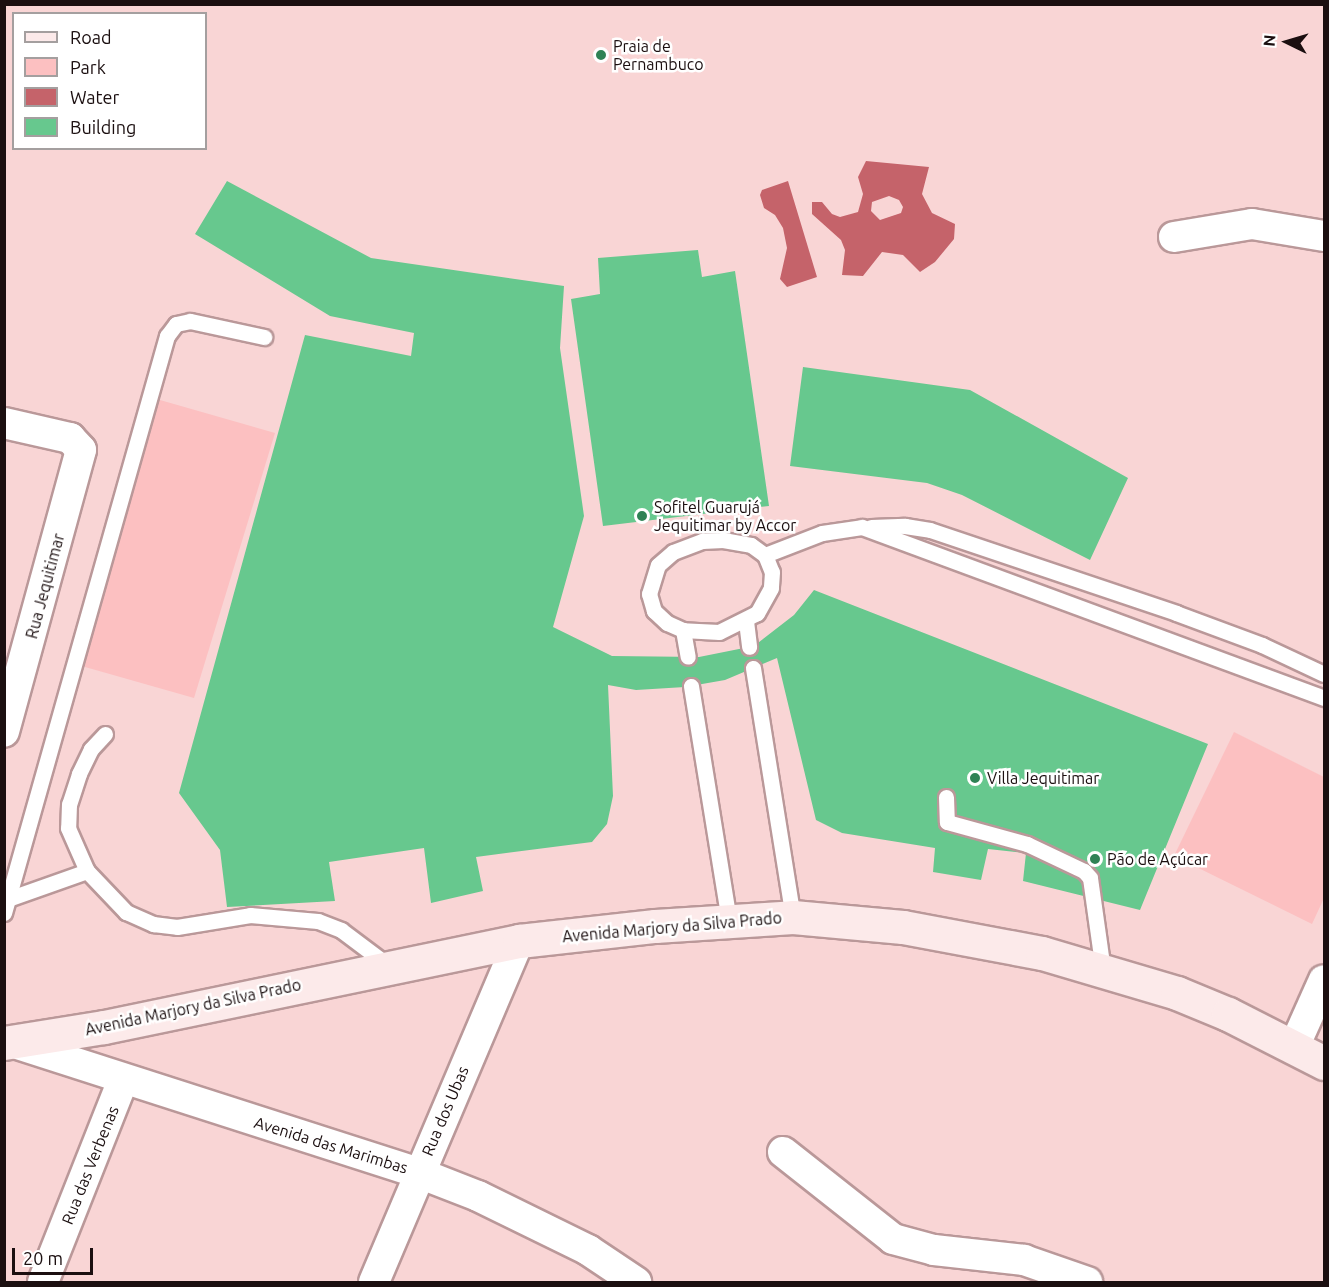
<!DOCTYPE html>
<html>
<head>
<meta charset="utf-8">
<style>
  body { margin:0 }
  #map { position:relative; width:1329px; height:1287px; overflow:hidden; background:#f9d5d5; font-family:Ubuntu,sans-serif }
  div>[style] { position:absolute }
  .green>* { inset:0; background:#fcc0c1 }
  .water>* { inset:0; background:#c5636a }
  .building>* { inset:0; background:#67c88e }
  .roads { filter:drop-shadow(2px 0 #ba9899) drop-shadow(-2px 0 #ba9899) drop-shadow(0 2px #ba9899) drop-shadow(0 -2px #ba9899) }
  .lane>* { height:15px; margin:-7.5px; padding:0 7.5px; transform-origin:7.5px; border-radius:7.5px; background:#fff }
  .street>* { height:30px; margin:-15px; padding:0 15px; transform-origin:15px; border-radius:15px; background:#fff }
  .secondary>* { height:33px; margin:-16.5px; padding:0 16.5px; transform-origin:16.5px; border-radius:16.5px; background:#fceaea }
  .dots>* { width:16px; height:16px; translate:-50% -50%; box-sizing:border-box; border:3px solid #fff; border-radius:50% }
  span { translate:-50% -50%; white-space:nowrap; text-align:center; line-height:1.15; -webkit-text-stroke:5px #fff; paint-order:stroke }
  .poi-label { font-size:16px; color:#1b0f10 }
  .left { translate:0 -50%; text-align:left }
  .street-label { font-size:16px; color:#1b0f10 }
  .frame { position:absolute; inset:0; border:6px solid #1b0f10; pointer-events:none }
  .legend { position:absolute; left:12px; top:12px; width:195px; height:138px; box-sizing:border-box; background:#fff; border:2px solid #a49f9f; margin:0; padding:8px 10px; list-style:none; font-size:18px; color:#1b0f10 }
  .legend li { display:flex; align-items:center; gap:12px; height:30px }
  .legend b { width:30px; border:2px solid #a49f9f }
  .north { position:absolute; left:1257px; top:12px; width:60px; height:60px; -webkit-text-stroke:4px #fff; paint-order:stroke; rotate:275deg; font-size:16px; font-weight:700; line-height:24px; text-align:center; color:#1b0f10 }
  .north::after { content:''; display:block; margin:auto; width:21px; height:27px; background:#1b0f10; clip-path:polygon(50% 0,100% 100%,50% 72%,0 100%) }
  .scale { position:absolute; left:12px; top:1248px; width:81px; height:27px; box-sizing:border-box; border:3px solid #1b0f10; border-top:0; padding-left:8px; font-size:18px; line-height:21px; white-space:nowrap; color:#1b0f10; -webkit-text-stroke:4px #fff; paint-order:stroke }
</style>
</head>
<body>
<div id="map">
  <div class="green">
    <i style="clip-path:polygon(146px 396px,275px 433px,194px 698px,71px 663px)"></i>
    <i style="clip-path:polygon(1234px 732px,1324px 777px,1324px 898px,1312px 924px,1174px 856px)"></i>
  </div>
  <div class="water">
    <i style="clip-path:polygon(evenodd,866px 161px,929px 167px,922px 194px,932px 213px,955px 224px,954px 239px,935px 262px,920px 272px,903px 255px,882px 252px,863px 276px,842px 275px,845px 250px,841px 240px,812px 214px,812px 202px,822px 202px,832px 214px,840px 217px,858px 212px,863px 194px,858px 177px,866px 161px,889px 196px,899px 200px,903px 207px,901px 213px,880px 220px,871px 211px,872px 202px,889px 196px)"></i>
    <i style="clip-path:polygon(788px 181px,817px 277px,787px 287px,780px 279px,787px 248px,783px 228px,775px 215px,764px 208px,760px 195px,762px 190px)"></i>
  </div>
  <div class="building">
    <i style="clip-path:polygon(227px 181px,371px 258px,564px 286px,560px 348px,584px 516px,553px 627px,612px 656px,699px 657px,754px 646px,794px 615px,814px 590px,1208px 744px,1140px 910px,1023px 881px,1026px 853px,988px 849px,981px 880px,933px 872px,935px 848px,842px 833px,816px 820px,777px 658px,725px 680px,685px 687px,636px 690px,608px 685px,613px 796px,607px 824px,592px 842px,476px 857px,483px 891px,431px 903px,424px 848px,329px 862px,335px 901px,227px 907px,220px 850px,179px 793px,305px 335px,411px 356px,414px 333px,330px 316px,195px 234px)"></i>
    <i style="clip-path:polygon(698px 250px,702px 277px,735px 271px,769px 506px,603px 526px,571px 299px,600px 294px,598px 258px)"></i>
    <i style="clip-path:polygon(803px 367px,970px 390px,1128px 478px,1090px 560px,962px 495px,927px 483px,790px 466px)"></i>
  </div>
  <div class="roads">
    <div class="lane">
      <i style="left:871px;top:527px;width:34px;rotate:-2deg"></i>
      <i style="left:905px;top:526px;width:25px;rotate:9deg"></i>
      <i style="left:930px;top:530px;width:260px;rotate:18.6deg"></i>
      <i style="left:1176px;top:613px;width:92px;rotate:20.4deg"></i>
      <i style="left:1262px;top:645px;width:68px;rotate:25.1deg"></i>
      <i style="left:702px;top:541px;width:21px;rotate:-3deg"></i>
      <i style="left:723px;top:540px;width:28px;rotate:10deg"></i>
      <i style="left:751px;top:545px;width:17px;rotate:36deg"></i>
      <i style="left:765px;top:555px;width:18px;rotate:68deg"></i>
      <i style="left:772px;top:572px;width:16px;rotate:94deg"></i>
      <i style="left:771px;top:588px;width:29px;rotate:119deg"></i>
      <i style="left:757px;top:613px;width:42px;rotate:153.4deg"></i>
      <i style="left:719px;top:632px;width:36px;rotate:-177deg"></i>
      <i style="left:683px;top:630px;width:17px;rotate:-156deg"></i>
      <i style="left:667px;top:623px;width:18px;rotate:-137deg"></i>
      <i style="left:654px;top:611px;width:18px;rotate:-106deg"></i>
      <i style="left:649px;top:594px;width:30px;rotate:-73deg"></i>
      <i style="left:658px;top:565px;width:20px;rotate:-41deg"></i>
      <i style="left:673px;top:552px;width:31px;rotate:-21deg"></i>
      <i style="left:765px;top:555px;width:61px;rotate:-21.1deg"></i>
      <i style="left:822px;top:533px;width:40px;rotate:-8.5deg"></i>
      <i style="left:862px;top:527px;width:493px;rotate:20.3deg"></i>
      <i style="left:746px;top:621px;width:26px;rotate:83deg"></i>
      <i style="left:683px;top:630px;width:27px;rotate:80deg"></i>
      <i style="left:753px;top:668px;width:252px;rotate:80.9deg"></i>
      <i style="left:691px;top:686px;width:237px;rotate:80.8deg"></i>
      <i style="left:105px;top:734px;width:21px;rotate:133deg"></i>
      <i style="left:91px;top:749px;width:28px;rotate:116deg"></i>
      <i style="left:79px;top:774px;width:32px;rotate:108deg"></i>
      <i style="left:69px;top:804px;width:24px;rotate:92deg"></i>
      <i style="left:68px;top:828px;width:47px;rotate:66.2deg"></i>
      <i style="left:87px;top:871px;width:57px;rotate:46.4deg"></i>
      <i style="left:126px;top:912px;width:30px;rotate:24deg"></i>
      <i style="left:153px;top:924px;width:24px;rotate:7deg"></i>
      <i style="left:177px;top:927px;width:74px;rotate:-9.3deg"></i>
      <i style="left:250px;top:915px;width:68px;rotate:5deg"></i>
      <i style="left:318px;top:921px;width:25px;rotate:21deg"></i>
      <i style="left:341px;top:930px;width:60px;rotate:36.9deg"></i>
      <i style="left:946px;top:797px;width:25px;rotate:88deg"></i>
      <i style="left:947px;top:822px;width:83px;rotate:15.4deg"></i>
      <i style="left:1027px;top:844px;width:63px;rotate:25.3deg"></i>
      <i style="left:1084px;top:871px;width:9px;rotate:49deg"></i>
      <i style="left:1090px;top:878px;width:93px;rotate:82deg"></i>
      <i style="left:8px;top:899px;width:84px;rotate:-19.5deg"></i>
      <i style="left:4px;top:913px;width:600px;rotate:-74.23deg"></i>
      <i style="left:167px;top:336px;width:15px;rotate:-53deg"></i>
      <i style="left:176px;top:324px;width:14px;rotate:-12deg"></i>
      <i style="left:190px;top:321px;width:76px;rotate:12.2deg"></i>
    </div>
    <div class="street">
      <i style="left:1174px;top:237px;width:79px;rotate:-9.5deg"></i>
      <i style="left:1252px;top:224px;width:73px;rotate:9.5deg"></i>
      <i style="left:4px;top:423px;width:68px;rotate:12.8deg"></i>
      <i style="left:70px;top:438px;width:16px;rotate:47deg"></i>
      <i style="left:81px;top:450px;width:292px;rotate:105.3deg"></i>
      <i style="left:11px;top:1042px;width:429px;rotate:17.8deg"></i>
      <i style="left:419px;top:1173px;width:63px;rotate:21.3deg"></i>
      <i style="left:478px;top:1196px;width:123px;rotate:26.1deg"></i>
      <i style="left:588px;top:1250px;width:58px;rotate:33.7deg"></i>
      <i style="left:1294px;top:1047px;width:73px;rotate:-65.9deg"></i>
      <i style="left:783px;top:1152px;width:140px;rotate:38.3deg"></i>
      <i style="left:893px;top:1239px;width:42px;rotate:15deg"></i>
      <i style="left:934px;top:1250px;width:91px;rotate:6.3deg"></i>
      <i style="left:1024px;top:1260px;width:67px;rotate:19.2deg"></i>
      <i style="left:43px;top:1282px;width:217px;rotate:-68.4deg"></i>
      <i style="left:374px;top:1282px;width:371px;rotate:-67deg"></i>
    </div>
    <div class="secondary">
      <i style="left:4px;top:1043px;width:101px;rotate:-9.1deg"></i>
      <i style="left:104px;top:1027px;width:424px;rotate:-11.7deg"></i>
      <i style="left:519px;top:941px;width:137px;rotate:-6.3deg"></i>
      <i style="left:655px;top:926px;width:138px;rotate:-3.7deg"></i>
      <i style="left:793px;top:917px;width:110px;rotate:5.2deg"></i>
      <i style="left:903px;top:927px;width:141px;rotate:10.6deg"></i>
      <i style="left:1042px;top:953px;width:141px;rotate:16.5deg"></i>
      <i style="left:1177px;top:993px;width:55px;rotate:22.4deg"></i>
      <i style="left:1228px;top:1014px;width:108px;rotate:27deg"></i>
    </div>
  </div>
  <div class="dots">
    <i style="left:601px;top:55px;background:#2f8255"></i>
    <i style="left:642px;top:516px;background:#2f8255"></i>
    <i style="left:975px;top:778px;background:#2f8255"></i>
    <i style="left:1095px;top:859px;background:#2f8255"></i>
  </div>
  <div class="poi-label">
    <span class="left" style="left:613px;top:55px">Praia de<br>Pernambuco</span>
    <span class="left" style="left:654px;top:516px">Sofitel Guarujá<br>Jequitimar by Accor</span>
    <span class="left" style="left:987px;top:778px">Villa Jequitimar</span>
    <span class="left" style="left:1107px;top:859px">Pão de Açúcar</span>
  </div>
  <div class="street-label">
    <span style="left:45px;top:586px;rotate:-75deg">Rua Jequitimar</span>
    <span style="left:672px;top:927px;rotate:-5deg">Avenida Marjory da Silva Prado</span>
    <span style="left:193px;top:1007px;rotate:-12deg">Avenida Marjory da Silva Prado</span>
    <span style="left:445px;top:1111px;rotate:-67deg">Rua dos Ubas</span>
    <span style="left:331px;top:1145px;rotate:17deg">Avenida das Marimbas</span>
    <span style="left:90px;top:1165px;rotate:-68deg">Rua das Verbenas</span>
  </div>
  <div class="frame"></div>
  <ul class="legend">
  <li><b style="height:8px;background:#fceaea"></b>Road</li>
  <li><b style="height:16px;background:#fcc0c1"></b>Park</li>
  <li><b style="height:16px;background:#c5636a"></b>Water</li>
  <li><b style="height:16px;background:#67c88e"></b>Building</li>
  </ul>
  <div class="north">N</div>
  <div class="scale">20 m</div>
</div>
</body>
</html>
